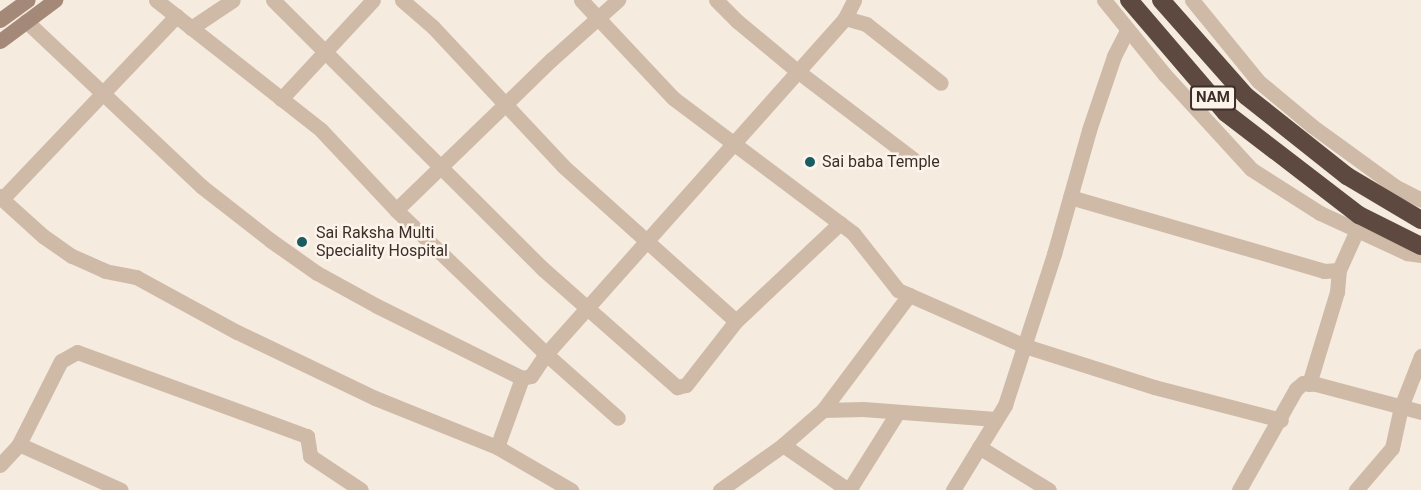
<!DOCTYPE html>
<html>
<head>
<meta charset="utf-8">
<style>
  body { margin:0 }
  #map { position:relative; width:1421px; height:490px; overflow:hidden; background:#f5ebde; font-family:Roboto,sans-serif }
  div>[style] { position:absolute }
  .street>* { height:15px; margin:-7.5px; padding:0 7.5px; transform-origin:7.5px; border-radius:7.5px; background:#cfbaa8 }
  .secondary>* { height:15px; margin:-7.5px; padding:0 7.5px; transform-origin:7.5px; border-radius:7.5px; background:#a48979 }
  .highway>* { height:18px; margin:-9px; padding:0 9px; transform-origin:9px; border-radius:9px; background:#5d493f }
  .dots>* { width:16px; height:16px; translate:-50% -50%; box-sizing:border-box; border:3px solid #fcf4eb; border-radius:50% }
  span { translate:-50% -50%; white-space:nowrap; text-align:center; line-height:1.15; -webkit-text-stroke:5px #fcf4eb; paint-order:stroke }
  .shield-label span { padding:2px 4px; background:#fcf4eb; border:2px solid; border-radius:4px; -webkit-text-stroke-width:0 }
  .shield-label { font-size:15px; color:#3c2f29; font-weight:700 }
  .poi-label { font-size:16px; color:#3c2f29 }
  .left { translate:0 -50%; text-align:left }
</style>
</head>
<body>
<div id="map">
  <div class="street">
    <i style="left:156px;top:0;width:210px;rotate:38.2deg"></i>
    <i style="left:321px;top:130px;width:110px;rotate:46.8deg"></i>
    <i style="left:396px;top:210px;width:208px;rotate:43.8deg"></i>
    <i style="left:546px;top:354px;width:96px;rotate:41.6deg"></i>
    <i style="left:273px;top:0;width:381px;rotate:44.9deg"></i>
    <i style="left:543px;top:269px;width:179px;rotate:41.4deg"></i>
    <i style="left:677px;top:387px;width:9px;rotate:-13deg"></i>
    <i style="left:686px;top:385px;width:81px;rotate:-52deg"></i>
    <i style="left:402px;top:0;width:41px;rotate:41.1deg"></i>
    <i style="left:433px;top:27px;width:190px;rotate:46.9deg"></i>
    <i style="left:563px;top:166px;width:232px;rotate:41.9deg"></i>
    <i style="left:736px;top:321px;width:143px;rotate:-43.3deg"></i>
    <i style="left:581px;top:0;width:134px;rotate:46.8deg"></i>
    <i style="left:673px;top:98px;width:225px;rotate:36.9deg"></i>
    <i style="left:853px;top:233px;width:73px;rotate:51.7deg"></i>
    <i style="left:898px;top:290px;width:139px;rotate:23.8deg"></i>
    <i style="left:1025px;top:346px;width:135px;rotate:17.6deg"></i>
    <i style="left:1154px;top:387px;width:131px;rotate:14.6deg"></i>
    <i style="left:716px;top:0;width:30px;rotate:45deg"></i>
    <i style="left:737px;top:21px;width:77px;rotate:39.7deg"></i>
    <i style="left:796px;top:70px;width:147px;rotate:37.3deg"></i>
    <i style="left:1104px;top:0;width:97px;rotate:50.9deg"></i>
    <i style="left:1165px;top:75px;width:127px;rotate:47.5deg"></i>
    <i style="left:1251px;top:169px;width:82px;rotate:32.5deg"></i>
    <i style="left:1320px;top:213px;width:96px;rotate:24.7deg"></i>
    <i style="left:1407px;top:253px;width:14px;rotate:8deg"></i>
    <i style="left:1192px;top:0;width:104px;rotate:50.8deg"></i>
    <i style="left:1258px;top:81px;width:70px;rotate:39.8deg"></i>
    <i style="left:1312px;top:126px;width:104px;rotate:36deg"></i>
    <i style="left:1396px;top:187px;width:28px;rotate:27deg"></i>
    <i style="left:845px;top:18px;width:20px;rotate:-63deg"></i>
    <i style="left:26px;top:21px;width:241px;rotate:43.3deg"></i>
    <i style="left:201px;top:186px;width:88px;rotate:38deg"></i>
    <i style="left:270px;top:240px;width:57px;rotate:35.1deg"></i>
    <i style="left:317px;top:273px;width:68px;rotate:28.8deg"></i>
    <i style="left:377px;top:306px;width:162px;rotate:26.4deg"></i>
    <i style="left:522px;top:378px;width:9px;rotate:-13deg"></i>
    <i style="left:531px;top:376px;width:27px;rotate:-56deg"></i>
    <i style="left:546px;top:354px;width:450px;rotate:-48.3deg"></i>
    <i style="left:845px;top:18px;width:22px;rotate:16deg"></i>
    <i style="left:866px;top:24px;width:95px;rotate:38.2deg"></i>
    <i style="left:191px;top:28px;width:50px;rotate:-33.7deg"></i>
    <i style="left:281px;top:99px;width:135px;rotate:-47.1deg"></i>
    <i style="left:0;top:196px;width:4px;rotate:56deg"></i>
    <i style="left:2px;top:199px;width:253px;rotate:-46.4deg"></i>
    <i style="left:1070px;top:197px;width:265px;rotate:16.2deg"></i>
    <i style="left:1324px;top:271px;width:15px;rotate:-4deg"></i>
    <i style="left:1339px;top:270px;width:44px;rotate:-65.8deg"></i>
    <i style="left:2px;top:199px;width:55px;rotate:42.1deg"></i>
    <i style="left:43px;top:236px;width:35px;rotate:35deg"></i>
    <i style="left:72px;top:256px;width:36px;rotate:24deg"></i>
    <i style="left:105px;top:271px;width:32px;rotate:11deg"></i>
    <i style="left:136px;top:277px;width:115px;rotate:28.6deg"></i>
    <i style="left:237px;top:332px;width:153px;rotate:25.6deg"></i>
    <i style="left:375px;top:398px;width:131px;rotate:21.9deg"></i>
    <i style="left:497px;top:447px;width:86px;rotate:30.2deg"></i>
    <i style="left:396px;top:210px;width:217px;rotate:-44.1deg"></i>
    <i style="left:552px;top:59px;width:89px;rotate:-41.8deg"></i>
    <i style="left:1309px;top:384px;width:96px;rotate:-73.1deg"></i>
    <i style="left:1337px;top:292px;width:22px;rotate:-85deg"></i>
    <i style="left:823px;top:410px;width:144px;rotate:-53.2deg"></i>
    <i style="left:783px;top:445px;width:53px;rotate:-41.2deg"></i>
    <i style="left:823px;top:410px;width:40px;rotate:-1.4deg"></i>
    <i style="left:863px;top:409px;width:133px;rotate:4.3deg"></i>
    <i style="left:18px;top:446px;width:95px;rotate:-63.2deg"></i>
    <i style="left:61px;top:361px;width:18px;rotate:-29deg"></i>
    <i style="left:77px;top:352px;width:245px;rotate:20.1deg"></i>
    <i style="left:307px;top:436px;width:20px;rotate:81deg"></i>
    <i style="left:310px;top:456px;width:61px;rotate:33.7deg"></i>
    <i style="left:497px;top:447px;width:73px;rotate:-70.1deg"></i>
    <i style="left:979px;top:447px;width:82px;rotate:31.6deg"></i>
    <i style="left:0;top:465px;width:26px;rotate:-47deg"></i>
    <i style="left:18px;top:446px;width:5px"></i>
    <i style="left:23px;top:446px;width:107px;rotate:24.2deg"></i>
    <i style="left:720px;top:490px;width:77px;rotate:-35.5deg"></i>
    <i style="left:783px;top:445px;width:79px;rotate:34.7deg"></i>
    <i style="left:849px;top:490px;width:92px;rotate:-57.9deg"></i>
    <i style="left:953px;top:490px;width:100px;rotate:-58.5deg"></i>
    <i style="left:1005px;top:405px;width:159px;rotate:-72deg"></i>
    <i style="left:1054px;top:254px;width:129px;rotate:-74.2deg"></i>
    <i style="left:1089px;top:130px;width:78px;rotate:-71.3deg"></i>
    <i style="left:1114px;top:56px;width:28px;rotate:-63deg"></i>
    <i style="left:1239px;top:490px;width:116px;rotate:-60.6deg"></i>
    <i style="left:1296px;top:389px;width:9px;rotate:-41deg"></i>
    <i style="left:1303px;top:383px;width:13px;rotate:4deg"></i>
    <i style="left:1316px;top:384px;width:109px;rotate:14.9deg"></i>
    <i style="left:1356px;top:490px;width:55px;rotate:-49.4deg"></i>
    <i style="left:1392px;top:448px;width:42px;rotate:-77.6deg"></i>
    <i style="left:1401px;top:407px;width:55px;rotate:-68.6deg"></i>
  </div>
  <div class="secondary">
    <i style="left:0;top:20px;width:34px;rotate:-36deg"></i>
    <i style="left:0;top:41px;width:69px;rotate:-36.7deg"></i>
  </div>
  <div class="highway">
    <i style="left:1129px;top:0;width:149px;rotate:49.4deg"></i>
    <i style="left:1226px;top:113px;width:168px;rotate:37.5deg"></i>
    <i style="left:1359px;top:215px;width:69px;rotate:26.6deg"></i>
    <i style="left:1161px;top:0;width:128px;rotate:48.5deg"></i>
    <i style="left:1246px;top:96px;width:129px;rotate:38.4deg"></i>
    <i style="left:1347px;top:176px;width:86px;rotate:30.7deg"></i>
  </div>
  <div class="dots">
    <i style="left:810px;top:162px;background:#195d62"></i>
    <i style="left:302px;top:242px;background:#195d62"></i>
  </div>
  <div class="shield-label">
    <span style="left:1213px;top:98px">NAM</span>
  </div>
  <div class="poi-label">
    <span class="left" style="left:822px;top:162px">Sai baba Temple</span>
    <span class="left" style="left:316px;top:242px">Sai Raksha Multi<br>Speciality Hospital</span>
  </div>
</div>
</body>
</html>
